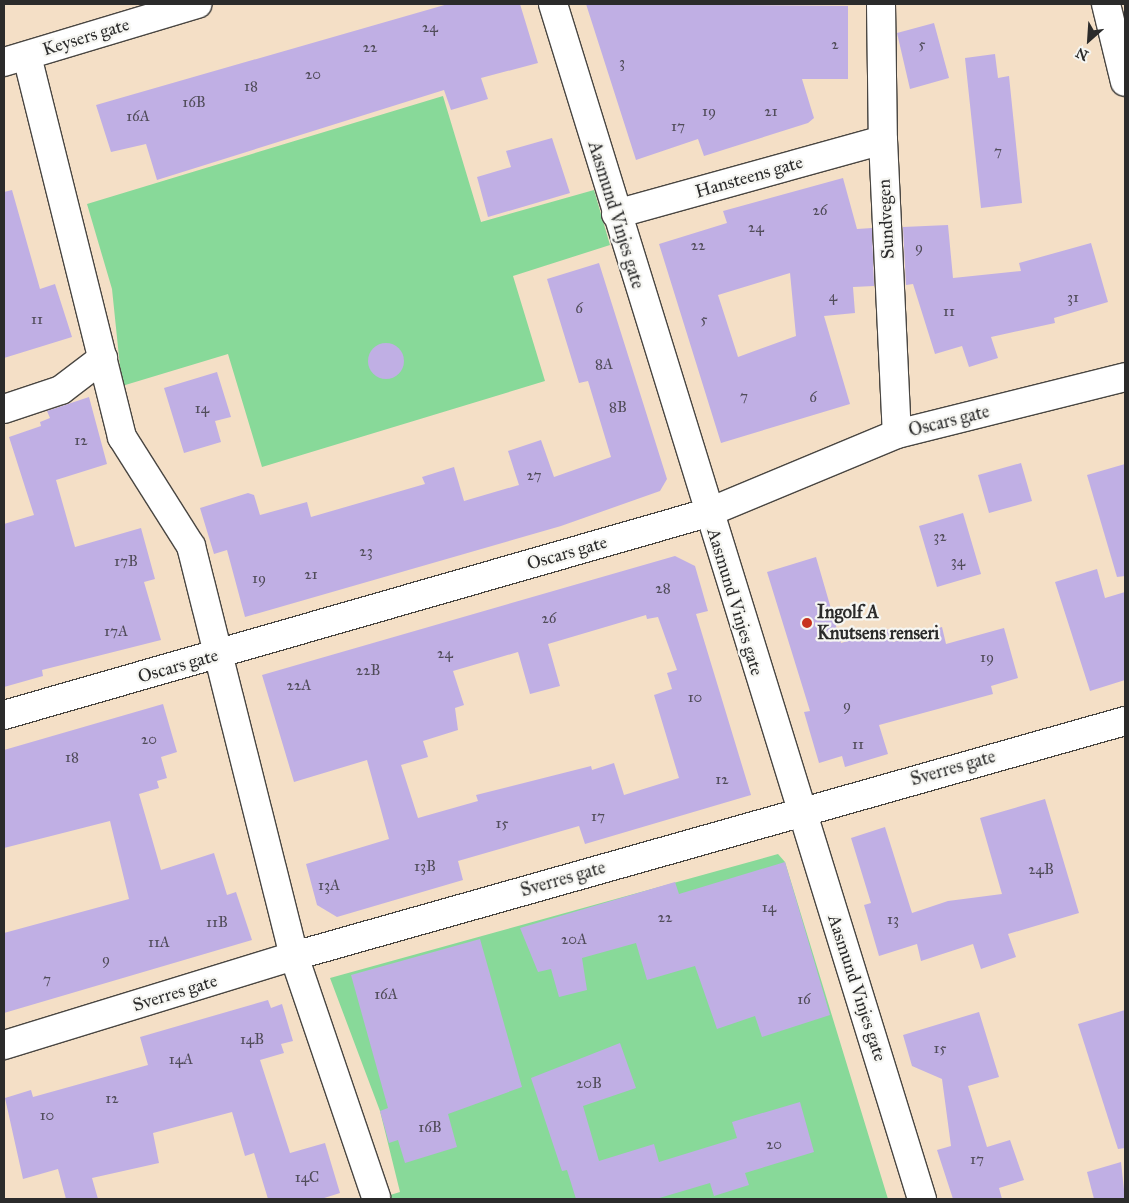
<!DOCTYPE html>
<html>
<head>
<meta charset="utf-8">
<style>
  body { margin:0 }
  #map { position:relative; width:1129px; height:1203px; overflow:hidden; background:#f4dfc6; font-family:"IM FELL Great Primer",serif }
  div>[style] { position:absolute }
  .green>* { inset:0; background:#88d999 }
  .building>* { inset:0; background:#c0afe4 }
  .round { border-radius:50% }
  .roads { filter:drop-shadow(1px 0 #494642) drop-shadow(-1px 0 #494642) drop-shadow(0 1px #494642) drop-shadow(0 -1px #494642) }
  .minor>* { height:28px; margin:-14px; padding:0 14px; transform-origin:14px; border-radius:14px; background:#fff }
  .tertiary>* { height:28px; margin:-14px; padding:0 14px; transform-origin:14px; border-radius:14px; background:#fff }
  .dots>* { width:14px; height:14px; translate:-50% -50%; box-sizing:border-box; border:2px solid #f6f6f2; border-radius:50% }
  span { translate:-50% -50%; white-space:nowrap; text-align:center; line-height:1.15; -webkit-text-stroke:4.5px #f6f6f2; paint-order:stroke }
  .number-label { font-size:15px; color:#504c59 }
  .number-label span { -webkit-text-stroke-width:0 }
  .street-label { font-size:18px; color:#2b2b2b }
  .poi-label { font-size:18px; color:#2b2b2b; font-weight:700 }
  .left { translate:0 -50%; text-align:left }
  .frame { position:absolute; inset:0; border:5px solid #2b2b2b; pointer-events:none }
  .north { position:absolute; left:1064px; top:15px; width:50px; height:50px; -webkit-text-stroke:4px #f6f6f2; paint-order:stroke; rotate:206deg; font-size:14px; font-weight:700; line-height:20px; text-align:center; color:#2b2b2b }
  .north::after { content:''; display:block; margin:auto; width:18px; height:22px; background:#2b2b2b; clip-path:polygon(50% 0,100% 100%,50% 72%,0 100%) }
</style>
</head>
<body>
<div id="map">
  <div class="green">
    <i style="clip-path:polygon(443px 96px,481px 222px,594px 190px,610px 245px,513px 276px,545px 381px,262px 467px,228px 354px,122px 386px,112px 289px,87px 204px)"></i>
    <i style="clip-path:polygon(778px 854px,785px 862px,888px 1199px,377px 1199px,400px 1192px,380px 1111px,330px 978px)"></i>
  </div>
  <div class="building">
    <i style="clip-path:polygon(448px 4px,520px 4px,538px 63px,481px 78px,488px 99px,451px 110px,444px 90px,157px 180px,146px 144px,111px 152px,96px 105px)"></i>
    <i style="clip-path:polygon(586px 4px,848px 6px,848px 79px,802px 79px,814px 118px,808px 123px,704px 156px,698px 139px,636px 160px)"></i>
    <i style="clip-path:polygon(934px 23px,949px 78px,910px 89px,897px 33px)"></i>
    <i style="clip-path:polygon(995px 54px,998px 78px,1009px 76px,1022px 203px,981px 208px,965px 58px)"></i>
    <i style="clip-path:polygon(552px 138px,570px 193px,488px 217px,477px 177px,511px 167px,506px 151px)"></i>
    <i style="clip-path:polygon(evenodd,843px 178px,857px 229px,872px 228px,874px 286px,853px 287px,855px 313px,824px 316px,850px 404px,721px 443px,659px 244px,727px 223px,723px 211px,843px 178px,790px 273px,796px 336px,738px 357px,718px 295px,790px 273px)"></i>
    <i style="clip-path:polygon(12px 190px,40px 289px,55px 284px,72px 337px,4px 358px,4px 192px)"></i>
    <i style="clip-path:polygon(948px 225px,953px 278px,1021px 271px,1019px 263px,1091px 243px,1108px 302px,1054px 318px,1055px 323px,991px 337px,998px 358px,969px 367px,962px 346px,935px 354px,913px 284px,906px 285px,903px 227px)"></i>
    <i style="clip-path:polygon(599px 263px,667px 479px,660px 491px,561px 526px,245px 617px,227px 550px,214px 554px,200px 508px,248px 493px,254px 495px,260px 515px,307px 502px,311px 517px,425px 484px,422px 477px,454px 467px,464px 501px,519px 485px,508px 451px,541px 440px,554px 477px,611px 457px,588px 381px,579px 383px,547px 279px)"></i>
    <i class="round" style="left:368px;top:343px;width:36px;height:36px"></i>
    <i style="clip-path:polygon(217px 372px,231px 417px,215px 421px,221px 442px,184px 453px,164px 388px)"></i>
    <i style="clip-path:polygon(89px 397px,107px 464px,56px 480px,75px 547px,141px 528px,155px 579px,144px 582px,161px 640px,42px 670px,43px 676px,4px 687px,4px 524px,34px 515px,9px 437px,41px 426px,40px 422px,50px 418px,47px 411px)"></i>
    <i style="clip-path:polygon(1021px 463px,1032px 501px,989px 513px,978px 475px)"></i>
    <i style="clip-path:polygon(1125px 464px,1125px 576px,1117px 577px,1087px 475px)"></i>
    <i style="clip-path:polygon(963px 513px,981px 574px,937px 587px,919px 526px)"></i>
    <i style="clip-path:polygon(evenodd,675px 556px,695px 566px,708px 611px,696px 614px,751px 795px,585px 844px,579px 826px,458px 861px,463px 880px,337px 917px,317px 905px,306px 864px,389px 839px,367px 760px,294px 782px,262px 675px,675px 556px,646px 615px,647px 619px,658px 617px,677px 670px,667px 673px,672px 689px,654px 695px,679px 778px,624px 795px,614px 763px,592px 770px,591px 766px,476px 795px,478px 801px,418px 818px,401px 765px,428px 757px,423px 741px,458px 730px,455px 708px,464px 705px,453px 671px,518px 652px,530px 694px,560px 686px,548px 644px,646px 615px)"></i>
    <i style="clip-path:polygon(816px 557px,841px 643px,889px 629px,893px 642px,942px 627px,946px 644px,1004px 628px,1018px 678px,991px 686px,993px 694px,879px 725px,888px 754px,845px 767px,842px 756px,819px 763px,804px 712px,810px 711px,767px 572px)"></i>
    <i style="clip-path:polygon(1097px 569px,1105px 598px,1125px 592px,1125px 680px,1090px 691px,1055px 582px)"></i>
    <i style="clip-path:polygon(163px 704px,177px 752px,161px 757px,167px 778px,157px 781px,159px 788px,139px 794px,161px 870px,214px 853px,227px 895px,236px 892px,252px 940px,4px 1013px,4px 933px,129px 899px,110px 821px,4px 848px,4px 750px)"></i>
    <i style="clip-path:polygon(1045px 799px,1079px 913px,1008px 934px,1016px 957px,981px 969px,973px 944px,921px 961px,917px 944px,879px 956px,864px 905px,871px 903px,851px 838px,885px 827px,912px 913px,948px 901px,1002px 894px,980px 818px)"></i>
    <i style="clip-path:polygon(785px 862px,830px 1015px,762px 1037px,755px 1016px,717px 1029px,695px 966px,647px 980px,636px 943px,582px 958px,587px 990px,559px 997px,551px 969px,538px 972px,520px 928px,675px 882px,679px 894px)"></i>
    <i style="clip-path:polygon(480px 939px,522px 1087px,448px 1114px,457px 1147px,405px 1163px,398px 1140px,389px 1143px,380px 1111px,388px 1108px,351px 975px)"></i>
    <i style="clip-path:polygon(268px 1000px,271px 1008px,282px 1004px,293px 1041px,281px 1044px,284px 1053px,260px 1060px,290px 1153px,325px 1143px,340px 1193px,321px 1199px,268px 1199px,254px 1153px,245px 1156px,232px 1112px,153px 1133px,159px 1163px,92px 1178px,98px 1199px,66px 1199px,58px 1169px,23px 1179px,5px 1098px,31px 1090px,33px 1097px,148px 1065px,140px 1037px)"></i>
    <i style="clip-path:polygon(1125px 1010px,1125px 1148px,1118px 1149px,1078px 1024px)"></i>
    <i style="clip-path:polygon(979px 1012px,999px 1077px,968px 1086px,987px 1147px,1010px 1140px,1024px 1180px,999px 1188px,1002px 1199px,953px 1199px,937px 1150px,951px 1146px,942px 1079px,912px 1066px,903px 1035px)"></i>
    <i style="clip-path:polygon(620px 1043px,636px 1088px,583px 1106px,599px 1161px,654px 1144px,659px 1162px,737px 1138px,732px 1122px,800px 1102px,814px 1152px,745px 1173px,749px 1185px,714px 1196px,710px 1183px,656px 1199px,576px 1199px,567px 1170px,562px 1171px,531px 1078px)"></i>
    <i style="clip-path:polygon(1121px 1162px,1125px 1199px,1094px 1199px,1087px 1172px)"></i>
  </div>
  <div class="roads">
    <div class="minor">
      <i style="left:553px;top:4px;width:1251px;rotate:72.84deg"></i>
      <i style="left:881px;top:4px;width:136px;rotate:89.2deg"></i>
      <i style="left:883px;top:140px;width:294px;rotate:87.3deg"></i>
      <i style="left:1106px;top:4px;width:80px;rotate:76.3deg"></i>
      <i style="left:27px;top:56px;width:393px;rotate:76deg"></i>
      <i style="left:122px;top:437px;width:129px;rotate:57.7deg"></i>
      <i style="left:191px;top:546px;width:423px;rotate:75.9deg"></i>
      <i style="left:294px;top:956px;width:255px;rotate:71.2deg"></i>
      <i style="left:4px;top:62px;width:202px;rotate:-16.7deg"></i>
      <i style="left:616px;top:214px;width:277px;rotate:-15.5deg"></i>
      <i style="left:4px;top:409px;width:60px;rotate:-18.4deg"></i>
      <i style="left:61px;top:390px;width:53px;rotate:-37.3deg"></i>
      <i style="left:4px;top:1045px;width:303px;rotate:-17.1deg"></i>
      <i style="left:294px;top:956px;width:864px;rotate:-15.79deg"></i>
    </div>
    <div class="tertiary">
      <i style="left:4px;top:715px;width:731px;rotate:-16.03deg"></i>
      <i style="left:707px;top:513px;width:206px;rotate:-22.6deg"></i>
      <i style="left:897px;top:434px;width:235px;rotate:-14deg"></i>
    </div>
  </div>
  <div class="dots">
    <i style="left:807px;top:623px;background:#c8321e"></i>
  </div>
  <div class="number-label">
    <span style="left:430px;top:28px">24</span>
    <span style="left:835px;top:45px">2</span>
    <span style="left:922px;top:45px">5</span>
    <span style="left:370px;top:48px">22</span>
    <span style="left:622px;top:63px">3</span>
    <span style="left:313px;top:75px">20</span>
    <span style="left:251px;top:87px">18</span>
    <span style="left:194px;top:103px">16B</span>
    <span style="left:709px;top:112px">19</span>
    <span style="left:771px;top:112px">21</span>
    <span style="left:138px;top:117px">16A</span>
    <span style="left:678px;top:127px">17</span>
    <span style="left:998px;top:152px">7</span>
    <span style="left:820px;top:211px">26</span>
    <span style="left:756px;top:228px">24</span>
    <span style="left:698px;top:246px">22</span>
    <span style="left:919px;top:248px">9</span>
    <span style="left:833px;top:297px">4</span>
    <span style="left:1073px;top:298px">31</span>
    <span style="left:579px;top:309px">6</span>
    <span style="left:949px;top:312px">11</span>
    <span style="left:37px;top:320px">11</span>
    <span style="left:704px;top:320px">5</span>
    <span style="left:604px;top:365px">8A</span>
    <span style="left:744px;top:397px">7</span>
    <span style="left:813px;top:398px">6</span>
    <span style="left:618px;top:408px">8B</span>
    <span style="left:202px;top:409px">14</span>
    <span style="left:81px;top:441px">12</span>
    <span style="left:534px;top:476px">27</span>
    <span style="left:940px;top:537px">32</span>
    <span style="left:366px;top:552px">23</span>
    <span style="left:126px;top:562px">17B</span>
    <span style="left:958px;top:562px">34</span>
    <span style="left:311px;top:575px">21</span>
    <span style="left:259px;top:579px">19</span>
    <span style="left:663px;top:589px">28</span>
    <span style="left:549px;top:619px">26</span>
    <span style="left:116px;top:632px">17A</span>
    <span style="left:445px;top:654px">24</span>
    <span style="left:987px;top:658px">19</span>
    <span style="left:368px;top:671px">22B</span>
    <span style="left:299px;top:686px">22A</span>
    <span style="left:695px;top:698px">10</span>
    <span style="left:847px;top:706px">9</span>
    <span style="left:149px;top:740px">20</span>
    <span style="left:858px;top:745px">11</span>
    <span style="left:72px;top:758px">18</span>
    <span style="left:722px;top:780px">12</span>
    <span style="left:598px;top:817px">17</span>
    <span style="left:502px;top:824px">15</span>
    <span style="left:425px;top:867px">13B</span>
    <span style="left:1041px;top:870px">24B</span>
    <span style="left:329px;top:886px">13A</span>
    <span style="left:769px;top:908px">14</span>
    <span style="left:665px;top:918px">22</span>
    <span style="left:893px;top:920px">13</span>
    <span style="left:217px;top:923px">11B</span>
    <span style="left:574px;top:940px">20A</span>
    <span style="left:159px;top:943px">11A</span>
    <span style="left:106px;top:960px">9</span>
    <span style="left:47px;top:980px">7</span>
    <span style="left:386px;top:995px">16A</span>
    <span style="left:804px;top:1000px">16</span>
    <span style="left:252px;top:1040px">14B</span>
    <span style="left:940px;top:1049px">15</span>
    <span style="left:181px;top:1060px">14A</span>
    <span style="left:589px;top:1084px">20B</span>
    <span style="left:112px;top:1099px">12</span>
    <span style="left:47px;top:1116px">10</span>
    <span style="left:430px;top:1128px">16B</span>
    <span style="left:774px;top:1145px">20</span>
    <span style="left:977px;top:1160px">17</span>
    <span style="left:307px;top:1178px">14C</span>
  </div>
  <div class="street-label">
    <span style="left:86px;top:37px;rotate:-17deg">Keysers gate</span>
    <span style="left:749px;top:177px;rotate:-16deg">Hansteens gate</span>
    <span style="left:616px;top:215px;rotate:73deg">Aasmund Vinjes gate</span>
    <span style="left:886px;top:219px;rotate:-93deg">Sundvegen</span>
    <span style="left:949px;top:421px;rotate:-14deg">Oscars gate</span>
    <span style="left:567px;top:553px;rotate:-16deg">Oscars gate</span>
    <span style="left:735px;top:602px;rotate:73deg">Aasmund Vinjes gate</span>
    <span style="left:178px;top:666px;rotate:-16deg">Oscars gate</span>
    <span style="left:953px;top:768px;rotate:-16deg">Sverres gate</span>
    <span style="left:563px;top:879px;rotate:-16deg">Sverres gate</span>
    <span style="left:857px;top:988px;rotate:72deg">Aasmund Vinjes gate</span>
    <span style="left:175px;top:993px;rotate:-17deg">Sverres gate</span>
  </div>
  <div class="poi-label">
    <span class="left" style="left:817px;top:623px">Ingolf A<br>Knutsens renseri</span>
  </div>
  <div class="frame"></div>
  <div class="north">N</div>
</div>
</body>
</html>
